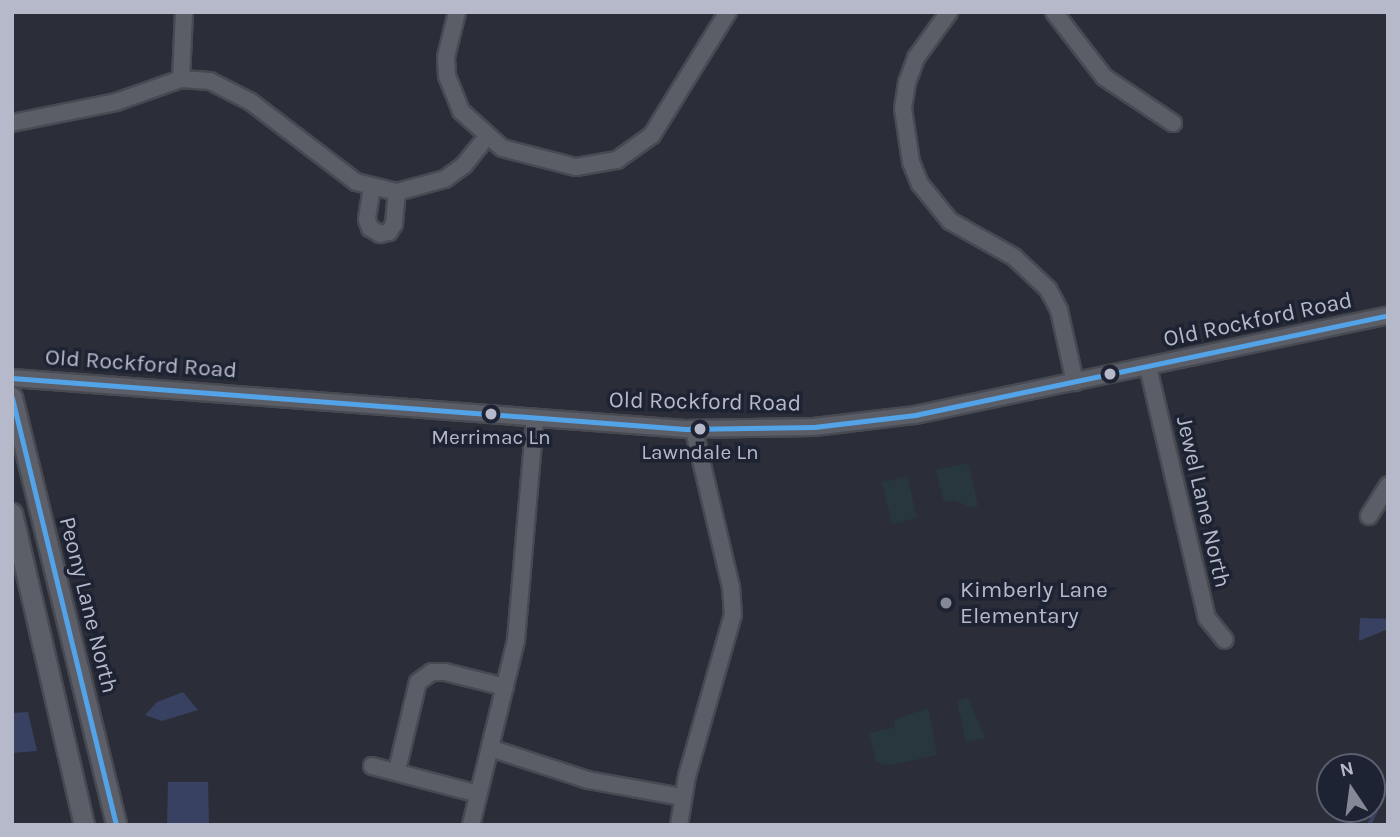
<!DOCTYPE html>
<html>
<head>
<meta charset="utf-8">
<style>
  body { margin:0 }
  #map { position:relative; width:1400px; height:837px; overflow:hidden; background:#2b2e38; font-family:Karla,sans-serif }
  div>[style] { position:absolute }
  .green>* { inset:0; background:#28373e }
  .water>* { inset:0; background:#384161 }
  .stream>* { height:3.5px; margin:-1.75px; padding:0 1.75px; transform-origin:1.75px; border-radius:1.75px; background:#384161 }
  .roads { filter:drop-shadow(2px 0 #474a51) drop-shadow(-2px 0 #474a51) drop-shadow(0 2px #474a51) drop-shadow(0 -2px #474a51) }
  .minor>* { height:16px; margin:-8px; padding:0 8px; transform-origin:8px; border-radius:8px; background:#5b5e66 }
  .major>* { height:19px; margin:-9.5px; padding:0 9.5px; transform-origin:9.5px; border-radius:9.5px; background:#5d5f68 }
  .bus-1>* { height:5px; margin:-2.5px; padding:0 2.5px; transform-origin:2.5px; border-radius:2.5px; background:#53a3e8 }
  .dots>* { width:19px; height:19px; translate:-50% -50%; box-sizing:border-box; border:4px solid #1e2333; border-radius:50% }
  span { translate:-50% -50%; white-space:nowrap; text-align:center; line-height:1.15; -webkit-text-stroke:7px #1e2333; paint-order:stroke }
  .bus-label { font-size:21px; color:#b5b9c9 }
  .street-label { font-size:23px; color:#b5b9c9 }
  .poi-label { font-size:23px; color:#b5b9c9 }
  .left { translate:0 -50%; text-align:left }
  .frame { position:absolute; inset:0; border:14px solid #b5b9c9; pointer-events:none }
  .north { position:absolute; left:1316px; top:753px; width:70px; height:70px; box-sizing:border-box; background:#1e2333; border:2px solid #5a5f6f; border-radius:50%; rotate:347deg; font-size:19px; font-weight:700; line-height:28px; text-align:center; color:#b5b9c9 }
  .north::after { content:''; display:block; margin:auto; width:24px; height:32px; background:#858896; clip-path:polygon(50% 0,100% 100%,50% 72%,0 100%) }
</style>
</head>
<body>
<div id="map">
  <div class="green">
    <i style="clip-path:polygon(968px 463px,978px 506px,970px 508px,955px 500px,944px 502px,936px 470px)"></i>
    <i style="clip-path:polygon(907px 476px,917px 518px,892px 524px,882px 482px)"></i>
    <i style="clip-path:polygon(968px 698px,985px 738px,966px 742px,957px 701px)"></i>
    <i style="clip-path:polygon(928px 708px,937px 755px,892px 765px,876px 762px,869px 733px,895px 727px,894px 720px)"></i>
  </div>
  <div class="water">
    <i style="clip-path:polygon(1360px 618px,1388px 619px,1388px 629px,1359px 641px)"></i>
    <i style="clip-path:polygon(183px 692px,198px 710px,162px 721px,145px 715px,157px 702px)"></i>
    <i style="clip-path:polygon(28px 712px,37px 751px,12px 753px,12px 713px)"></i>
    <i style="clip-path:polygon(168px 782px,208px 782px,209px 825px,167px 825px)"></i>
  </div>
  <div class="stream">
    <i style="left:1369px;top:825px;width:42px;rotate:-63.4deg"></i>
  </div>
  <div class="roads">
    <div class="minor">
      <i style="left:457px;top:12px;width:46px;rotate:103.7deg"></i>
      <i style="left:446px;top:57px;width:19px;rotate:87deg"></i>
      <i style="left:447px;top:76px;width:38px;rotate:68deg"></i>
      <i style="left:461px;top:111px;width:55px;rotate:42.1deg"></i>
      <i style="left:502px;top:148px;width:76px;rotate:14.4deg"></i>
      <i style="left:576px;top:167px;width:42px;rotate:-9.7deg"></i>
      <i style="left:617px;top:160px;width:43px;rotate:-35.5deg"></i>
      <i style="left:652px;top:135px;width:145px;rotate:-58.3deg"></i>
      <i style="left:949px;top:12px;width:57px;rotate:125.7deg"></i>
      <i style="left:916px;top:58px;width:27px;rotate:110deg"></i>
      <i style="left:907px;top:83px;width:26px;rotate:99deg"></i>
      <i style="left:903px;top:109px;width:54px;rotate:81.4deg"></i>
      <i style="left:911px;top:162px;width:24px;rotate:68deg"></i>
      <i style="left:920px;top:184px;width:48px;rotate:51deg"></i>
      <i style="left:950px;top:221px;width:73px;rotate:29.4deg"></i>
      <i style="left:1014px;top:257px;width:47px;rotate:43.3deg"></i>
      <i style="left:1048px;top:289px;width:24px;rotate:62deg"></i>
      <i style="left:1059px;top:310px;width:74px;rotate:77.5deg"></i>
      <i style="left:1054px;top:12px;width:82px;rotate:52.4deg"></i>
      <i style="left:1104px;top:77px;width:83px;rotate:33.7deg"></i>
      <i style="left:181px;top:79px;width:67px;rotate:-87.4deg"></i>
      <i style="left:12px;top:123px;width:106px;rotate:-11.4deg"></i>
      <i style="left:116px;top:102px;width:69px;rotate:-19.5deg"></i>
      <i style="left:181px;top:79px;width:29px;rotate:4deg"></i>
      <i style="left:210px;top:81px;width:46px;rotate:27.1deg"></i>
      <i style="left:251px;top:102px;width:132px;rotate:37.3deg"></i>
      <i style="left:356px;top:182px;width:42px;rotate:13.7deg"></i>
      <i style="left:397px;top:192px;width:50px;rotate:-15.2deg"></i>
      <i style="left:445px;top:179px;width:24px;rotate:-36deg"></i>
      <i style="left:464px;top:165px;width:35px;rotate:-51deg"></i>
      <i style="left:372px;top:187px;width:33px;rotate:99deg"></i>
      <i style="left:367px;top:220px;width:9px;rotate:69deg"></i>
      <i style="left:370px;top:228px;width:12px;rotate:31deg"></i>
      <i style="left:380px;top:234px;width:9px;rotate:-13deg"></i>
      <i style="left:389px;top:232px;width:9px;rotate:-58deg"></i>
      <i style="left:394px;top:224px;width:32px;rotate:-85deg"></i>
      <i style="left:1148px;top:367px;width:258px;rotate:76.8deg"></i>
      <i style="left:1207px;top:618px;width:28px;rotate:51deg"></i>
      <i style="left:12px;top:378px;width:675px;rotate:4.33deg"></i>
      <i style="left:685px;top:429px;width:129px;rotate:-0.9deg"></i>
      <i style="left:814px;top:427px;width:102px;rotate:-6.8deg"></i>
      <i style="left:915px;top:415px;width:483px;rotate:-11.9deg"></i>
      <i style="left:1369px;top:516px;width:36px;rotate:-58deg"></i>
      <i style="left:490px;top:748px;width:103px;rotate:18.1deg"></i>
      <i style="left:588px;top:780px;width:96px;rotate:10.3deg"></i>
      <i style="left:372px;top:766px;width:110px;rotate:14.8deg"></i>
      <i style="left:397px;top:770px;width:90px;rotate:-76.6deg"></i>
      <i style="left:418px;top:682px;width:17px;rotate:-36deg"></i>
      <i style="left:432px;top:672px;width:13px"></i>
      <i style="left:445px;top:672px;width:62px;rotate:14deg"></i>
      <i style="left:471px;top:825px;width:190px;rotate:-76.3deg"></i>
      <i style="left:516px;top:640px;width:223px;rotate:-85.1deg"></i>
      <i style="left:679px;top:825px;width:50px;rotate:-80.7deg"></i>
      <i style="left:687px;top:776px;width:167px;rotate:-74.1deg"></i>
      <i style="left:733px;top:615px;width:28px;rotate:-94deg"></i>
      <i style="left:731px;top:587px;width:161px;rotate:-103.3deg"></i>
    </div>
    <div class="major">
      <i style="left:12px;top:397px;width:440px;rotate:76.3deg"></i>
      <i style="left:12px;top:513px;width:320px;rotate:77deg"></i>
    </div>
  </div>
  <div class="bus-1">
    <i style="left:12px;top:378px;width:675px;rotate:4.33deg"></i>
    <i style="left:685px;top:429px;width:129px;rotate:-0.9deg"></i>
    <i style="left:814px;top:427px;width:102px;rotate:-6.8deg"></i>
    <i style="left:915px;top:415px;width:483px;rotate:-11.9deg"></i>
    <i style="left:12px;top:398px;width:439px;rotate:76.3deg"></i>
  </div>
  <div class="dots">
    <i style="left:1110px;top:374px;background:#b5b9c9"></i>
    <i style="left:491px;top:414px;background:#b5b9c9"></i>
    <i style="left:700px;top:429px;background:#b5b9c9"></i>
    <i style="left:946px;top:603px;background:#858896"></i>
  </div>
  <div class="bus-label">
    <span style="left:491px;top:437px">Merrimac Ln</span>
    <span style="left:700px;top:452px">Lawndale Ln</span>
  </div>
  <div class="street-label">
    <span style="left:1258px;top:320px;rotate:-12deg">Old Rockford Road</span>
    <span style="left:141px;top:364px;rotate:4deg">Old Rockford Road</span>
    <span style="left:705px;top:402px;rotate:1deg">Old Rockford Road</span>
    <span style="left:1203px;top:502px;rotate:77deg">Jewel Lane North</span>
    <span style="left:88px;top:605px;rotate:76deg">Peony Lane North</span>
  </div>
  <div class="poi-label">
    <span class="left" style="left:960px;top:603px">Kimberly Lane<br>Elementary</span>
  </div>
  <div class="frame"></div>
  <div class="north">N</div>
</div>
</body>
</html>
